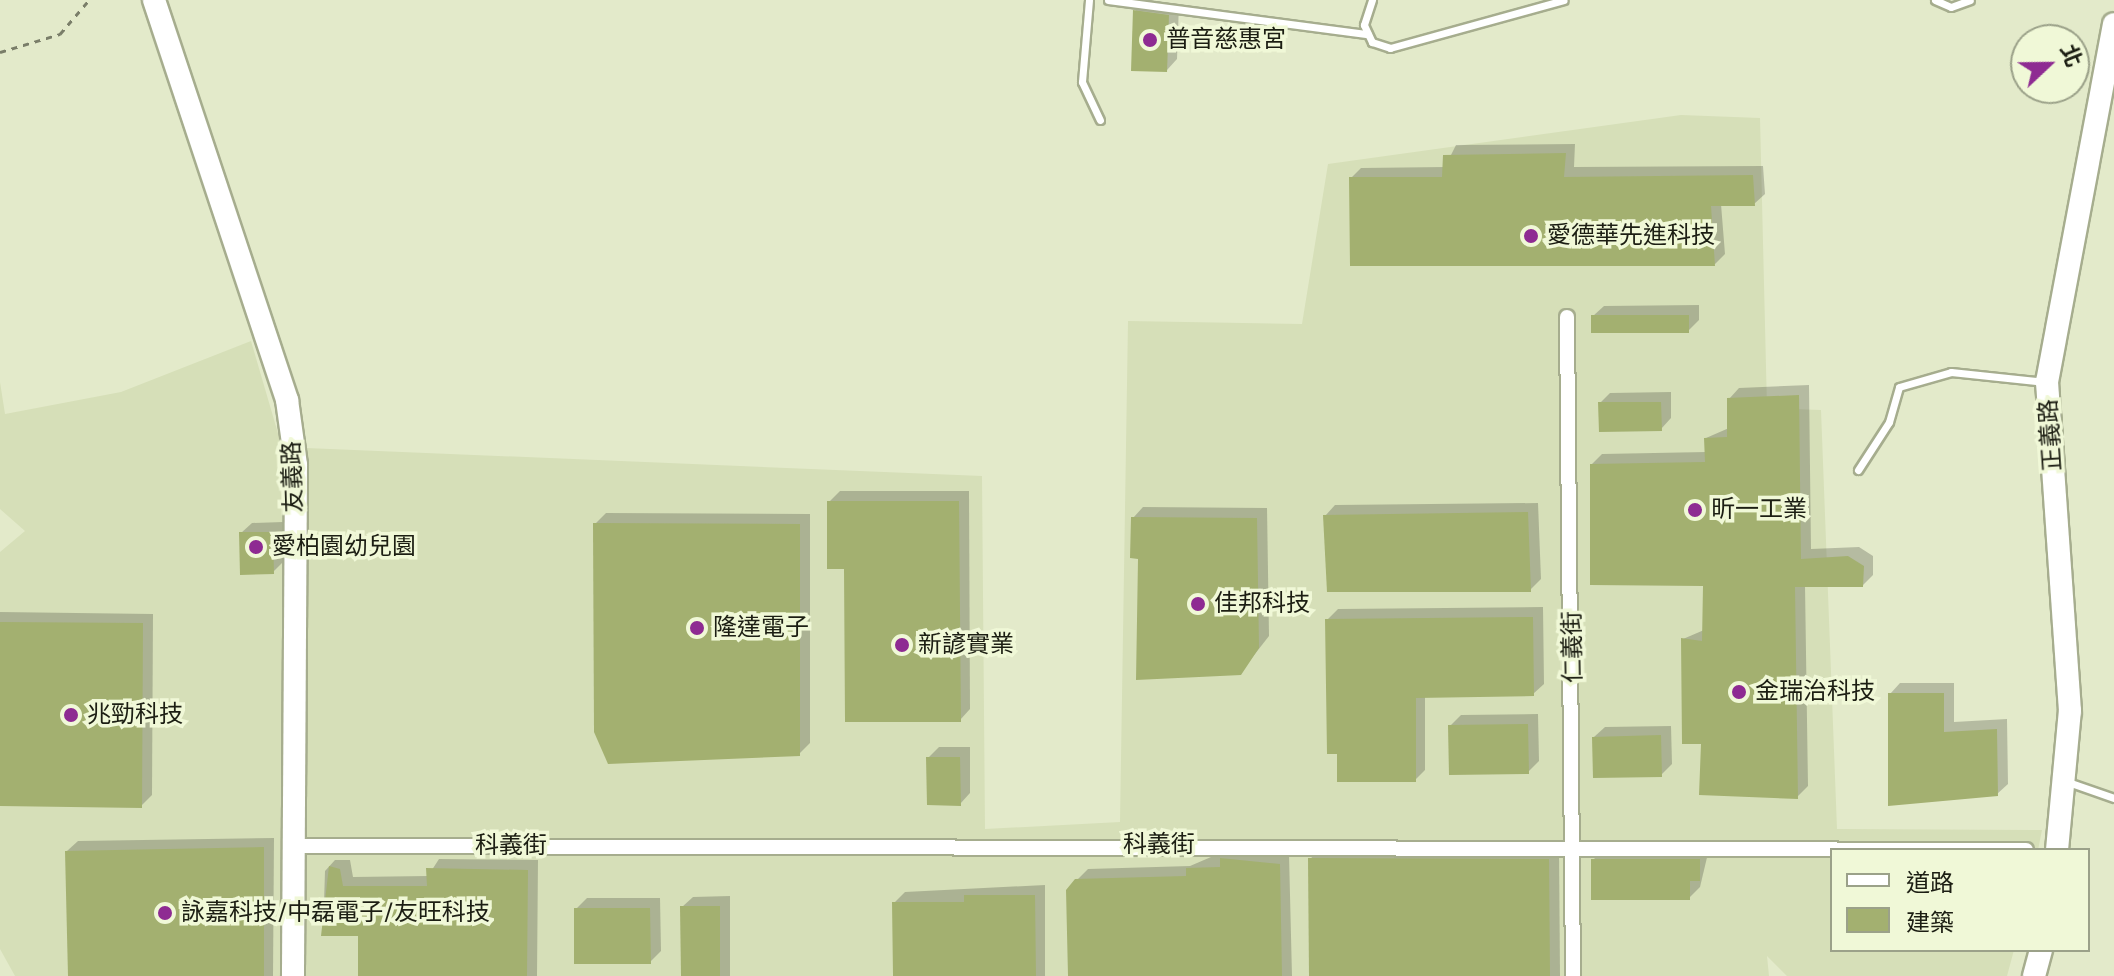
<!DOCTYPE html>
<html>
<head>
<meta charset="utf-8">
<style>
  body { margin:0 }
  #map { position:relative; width:2114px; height:976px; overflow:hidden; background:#e3eaca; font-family:Karla,"Noto Sans TC",sans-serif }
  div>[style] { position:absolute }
  .built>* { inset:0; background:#d6dfb8 }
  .shadow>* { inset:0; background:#0003 }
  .building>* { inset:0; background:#a3b070 }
  .path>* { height:3px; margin-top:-1.5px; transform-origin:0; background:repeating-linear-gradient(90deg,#7a7e69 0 6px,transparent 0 12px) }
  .roads { filter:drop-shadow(2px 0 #a6ad8e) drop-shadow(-2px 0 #a6ad8e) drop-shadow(0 2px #a6ad8e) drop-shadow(0 -2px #a6ad8e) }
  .lane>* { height:7px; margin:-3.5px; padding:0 3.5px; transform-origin:3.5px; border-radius:3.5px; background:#fff }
  .street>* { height:14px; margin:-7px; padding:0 7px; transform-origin:7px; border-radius:7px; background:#fff }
  .secondary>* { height:22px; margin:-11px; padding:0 11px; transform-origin:11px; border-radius:11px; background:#fff }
  .dots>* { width:22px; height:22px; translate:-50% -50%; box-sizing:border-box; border:4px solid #f0f8d7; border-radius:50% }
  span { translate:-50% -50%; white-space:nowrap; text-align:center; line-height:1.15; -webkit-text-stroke:7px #f0f8d7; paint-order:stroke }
  .poi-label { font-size:24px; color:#1c1e13 }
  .left { translate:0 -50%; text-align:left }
  .street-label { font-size:24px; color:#1c1e13 }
  .legend { position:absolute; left:1830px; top:848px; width:260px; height:104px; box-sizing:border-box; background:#f0f8d7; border:2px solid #9ba189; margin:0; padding:10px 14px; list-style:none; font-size:24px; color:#1c1e13 }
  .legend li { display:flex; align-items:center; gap:16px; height:40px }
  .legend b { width:40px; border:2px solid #9ba189 }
  .north { position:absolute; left:2010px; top:24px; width:80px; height:80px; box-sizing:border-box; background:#f0f8d7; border:2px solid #9ba189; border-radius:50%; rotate:68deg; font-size:22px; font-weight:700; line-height:32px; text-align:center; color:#1c1e13 }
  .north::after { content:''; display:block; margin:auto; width:28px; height:36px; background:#8e2b92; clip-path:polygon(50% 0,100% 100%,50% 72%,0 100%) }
</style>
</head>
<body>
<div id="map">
  <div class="built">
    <i style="clip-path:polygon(1681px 115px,1760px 118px,1767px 408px,1821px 410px,1837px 829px,2042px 830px,2038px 850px,1832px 850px,1832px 950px,2014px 950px,2007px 976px,1787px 976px,1767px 956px,1769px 976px,15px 976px,0 949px,0 552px,25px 531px,0 509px,0 382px,5px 414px,121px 392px,251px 341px,282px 447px,982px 476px,985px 829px,1120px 822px,1128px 321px,1302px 324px,1328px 164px)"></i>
  </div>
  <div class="shadow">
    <i style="clip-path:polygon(1145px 0,1179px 4px,1177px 59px,1167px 70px,1135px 11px)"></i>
    <i style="clip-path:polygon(1575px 144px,1574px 167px,1763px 166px,1765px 194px,1754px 204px,1721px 204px,1725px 254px,1715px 264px,1351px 178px,1361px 168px,1445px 167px,1456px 145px)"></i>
    <i style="clip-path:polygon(1699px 305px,1699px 320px,1688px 331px,1593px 316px,1604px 306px)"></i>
    <i style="clip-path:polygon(1809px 385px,1811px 549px,1859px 547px,1873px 556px,1873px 575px,1863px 585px,1805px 585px,1808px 786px,1797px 797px,1703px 742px,1683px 639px,1704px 630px,1705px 584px,1592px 464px,1602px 454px,1706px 452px,1706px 438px,1729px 428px,1729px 399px,1739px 388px)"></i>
    <i style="clip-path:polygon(1671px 392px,1671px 418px,1661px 429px,1600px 403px,1610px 393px)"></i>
    <i style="clip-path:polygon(840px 491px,969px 491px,970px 709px,960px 720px,846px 567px,829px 502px)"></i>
    <i style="clip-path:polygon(1538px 503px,1541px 579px,1530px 590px,1325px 516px,1335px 505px)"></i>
    <i style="clip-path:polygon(1143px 507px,1267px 508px,1269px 636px,1240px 673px,1133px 518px)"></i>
    <i style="clip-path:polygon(606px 513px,810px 514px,810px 743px,799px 754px,595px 524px)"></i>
    <i style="clip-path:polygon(283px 522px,284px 561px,273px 572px,241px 533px,252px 523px)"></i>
    <i style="clip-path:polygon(1543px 607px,1544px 684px,1533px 694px,1425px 696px,1425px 770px,1415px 780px,1327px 620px,1338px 609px)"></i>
    <i style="clip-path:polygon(0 612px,153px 614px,152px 795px,141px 806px,0 804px)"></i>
    <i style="clip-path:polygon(1900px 683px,1954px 683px,1954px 722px,2007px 719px,2008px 784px,1997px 794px,1890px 694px)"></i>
    <i style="clip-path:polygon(1538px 714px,1539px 761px,1528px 772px,1450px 726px,1461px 715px)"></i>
    <i style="clip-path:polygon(1671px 726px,1672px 764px,1661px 775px,1594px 737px,1605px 727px)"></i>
    <i style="clip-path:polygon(939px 747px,970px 747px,970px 793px,960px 804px,928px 758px)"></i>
    <i style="clip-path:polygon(274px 838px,273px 976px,70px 976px,67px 851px,78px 841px)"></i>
    <i style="clip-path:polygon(1232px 848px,1289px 854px,1292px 976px,1070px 976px,1077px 880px,1088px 869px,1190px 866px)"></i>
    <i style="clip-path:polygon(1321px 849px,1559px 849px,1560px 976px,1311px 976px,1310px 859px)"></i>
    <i style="clip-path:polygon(1604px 849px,1709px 849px,1700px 887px,1689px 898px,1593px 860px)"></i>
    <i style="clip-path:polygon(439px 859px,538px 860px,537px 976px,360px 976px,360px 934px,323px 934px,325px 871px,335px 860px,350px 860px,353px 877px,428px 876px)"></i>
    <i style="clip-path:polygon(1045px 885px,1045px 976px,895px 976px,894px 903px,905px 892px)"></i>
    <i style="clip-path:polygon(730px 896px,730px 976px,683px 976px,682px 907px,693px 897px)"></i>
    <i style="clip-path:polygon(587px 898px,660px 898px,661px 951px,650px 962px,576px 909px)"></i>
  </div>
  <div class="building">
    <i style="clip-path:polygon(1133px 10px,1169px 15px,1167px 72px,1131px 71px)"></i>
    <i style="clip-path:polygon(1566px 153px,1564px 177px,1753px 175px,1755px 206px,1711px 206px,1715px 266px,1350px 266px,1349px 177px,1442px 177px,1443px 155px)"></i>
    <i style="clip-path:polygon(1591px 315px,1689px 315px,1689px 333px,1591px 333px)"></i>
    <i style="clip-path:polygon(1799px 395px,1801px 559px,1848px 556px,1864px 566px,1863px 587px,1795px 587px,1798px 799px,1699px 795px,1701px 744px,1682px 744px,1681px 638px,1702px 641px,1703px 586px,1590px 585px,1590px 464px,1705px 462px,1704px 438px,1727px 437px,1727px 398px)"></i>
    <i style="clip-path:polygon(1598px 402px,1661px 402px,1662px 431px,1599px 432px)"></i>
    <i style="clip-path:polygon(827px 501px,959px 501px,961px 722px,845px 722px,844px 569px,827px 569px)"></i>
    <i style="clip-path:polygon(1528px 512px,1531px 592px,1327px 592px,1323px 515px)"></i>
    <i style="clip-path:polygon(1131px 517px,1257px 518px,1259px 648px,1241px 675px,1136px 680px,1138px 559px,1130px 558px)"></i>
    <i style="clip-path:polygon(593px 523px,800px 524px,800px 756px,608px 764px,594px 732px)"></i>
    <i style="clip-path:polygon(239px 532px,273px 532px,274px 574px,240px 575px)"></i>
    <i style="clip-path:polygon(1533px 617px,1534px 696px,1416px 698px,1416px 782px,1337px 782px,1337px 754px,1327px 754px,1325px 619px)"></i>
    <i style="clip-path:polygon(0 622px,143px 623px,142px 808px,0 806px)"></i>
    <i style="clip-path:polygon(1888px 693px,1944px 693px,1944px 732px,1997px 729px,1998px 796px,1888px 806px)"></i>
    <i style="clip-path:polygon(1528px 724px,1529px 774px,1449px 775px,1448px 725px)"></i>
    <i style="clip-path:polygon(1661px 735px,1662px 777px,1593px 778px,1592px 737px)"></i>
    <i style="clip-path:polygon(926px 757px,960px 757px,961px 806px,927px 805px)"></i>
    <i style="clip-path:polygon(264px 847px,264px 976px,68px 976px,65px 851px)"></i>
    <i style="clip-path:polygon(1220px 858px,1280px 864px,1282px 976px,1068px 976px,1066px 890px,1075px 879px,1186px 876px,1186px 868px,1220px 867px)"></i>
    <i style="clip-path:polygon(1308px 858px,1549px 859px,1550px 976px,1309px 976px)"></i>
    <i style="clip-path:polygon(1591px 859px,1700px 859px,1700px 881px,1690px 881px,1690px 900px,1591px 900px)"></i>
    <i style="clip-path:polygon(329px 866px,340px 869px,343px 886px,427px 886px,426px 868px,528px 870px,527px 976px,358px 976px,358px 936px,321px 936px)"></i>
    <i style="clip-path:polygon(964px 895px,1035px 895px,1036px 976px,893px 976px,892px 902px,964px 902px)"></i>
    <i style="clip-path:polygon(680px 906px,720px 906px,720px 976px,681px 976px)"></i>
    <i style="clip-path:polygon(574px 908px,650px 908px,651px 964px,574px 964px)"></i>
  </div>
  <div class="path">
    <i style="left:0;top:52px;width:63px;rotate:-16.7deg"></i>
    <i style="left:60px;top:34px;width:45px;rotate:-49.5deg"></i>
  </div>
  <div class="roads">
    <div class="lane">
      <i style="left:1089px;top:0;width:82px;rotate:94.9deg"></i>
      <i style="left:1082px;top:82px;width:42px;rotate:64.7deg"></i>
      <i style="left:1108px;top:0;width:262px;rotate:7.5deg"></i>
      <i style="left:1372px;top:0;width:26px;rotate:108deg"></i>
      <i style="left:1364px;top:25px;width:19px;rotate:65deg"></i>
      <i style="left:1372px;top:42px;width:19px;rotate:18deg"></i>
      <i style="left:1390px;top:48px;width:180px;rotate:-15.4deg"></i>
      <i style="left:1935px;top:0;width:17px;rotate:24deg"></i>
      <i style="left:1951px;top:7px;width:20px;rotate:-20deg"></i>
      <i style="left:1858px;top:470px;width:57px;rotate:-57.1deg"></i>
      <i style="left:1889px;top:422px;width:36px;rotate:-74deg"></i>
      <i style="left:1899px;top:387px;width:54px;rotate:-16.1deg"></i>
      <i style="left:1951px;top:372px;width:95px;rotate:6.1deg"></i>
      <i style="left:2068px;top:782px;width:49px;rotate:19.2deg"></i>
    </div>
    <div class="street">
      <i style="left:1567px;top:317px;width:659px;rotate:89.48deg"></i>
      <i style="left:292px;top:846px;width:1734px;rotate:0.13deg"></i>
    </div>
    <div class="secondary">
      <i style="left:154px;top:0;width:422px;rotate:71.6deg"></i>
      <i style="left:287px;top:400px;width:66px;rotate:82.1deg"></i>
      <i style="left:296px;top:465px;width:511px;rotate:90.34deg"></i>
      <i style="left:2057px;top:850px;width:140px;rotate:-84.7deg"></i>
      <i style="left:2070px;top:711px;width:330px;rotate:-94deg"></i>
      <i style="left:2047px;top:382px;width:364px;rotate:-79.4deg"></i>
      <i style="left:2034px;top:976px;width:27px;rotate:-75deg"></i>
    </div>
  </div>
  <div class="dots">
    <i style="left:1150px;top:40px;background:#8e2b92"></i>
    <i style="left:1531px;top:236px;background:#8e2b92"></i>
    <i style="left:1695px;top:510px;background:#8e2b92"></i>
    <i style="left:256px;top:547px;background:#8e2b92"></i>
    <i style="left:1198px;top:604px;background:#8e2b92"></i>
    <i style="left:697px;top:628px;background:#8e2b92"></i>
    <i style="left:902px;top:645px;background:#8e2b92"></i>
    <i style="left:1739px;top:692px;background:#8e2b92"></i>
    <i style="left:71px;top:715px;background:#8e2b92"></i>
    <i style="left:165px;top:913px;background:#8e2b92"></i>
  </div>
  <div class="poi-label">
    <span class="left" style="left:1166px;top:40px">普音慈惠宮</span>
    <span class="left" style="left:1547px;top:236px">愛德華先進科技</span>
    <span class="left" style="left:1711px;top:510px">昕一工業</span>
    <span class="left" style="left:272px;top:547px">愛柏園幼兒園</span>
    <span class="left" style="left:1214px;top:604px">佳邦科技</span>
    <span class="left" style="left:713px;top:628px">隆達電子</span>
    <span class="left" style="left:918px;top:645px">新諺實業</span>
    <span class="left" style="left:1755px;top:692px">金瑞治科技</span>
    <span class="left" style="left:87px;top:715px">兆勁科技</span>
    <span class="left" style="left:181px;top:913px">詠嘉科技/中磊電子/友旺科技</span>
  </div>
  <div class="street-label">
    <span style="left:2051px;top:435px;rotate:-94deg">正義路</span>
    <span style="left:293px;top:477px;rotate:-92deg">友義路</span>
    <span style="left:1573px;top:647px;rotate:-91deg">仁義街</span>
    <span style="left:1159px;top:845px">科義街</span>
    <span style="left:511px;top:846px">科義街</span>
  </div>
  <ul class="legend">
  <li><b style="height:10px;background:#fff"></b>道路</li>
  <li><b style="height:22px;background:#a3b070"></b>建築</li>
  </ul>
  <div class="north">北</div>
</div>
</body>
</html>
